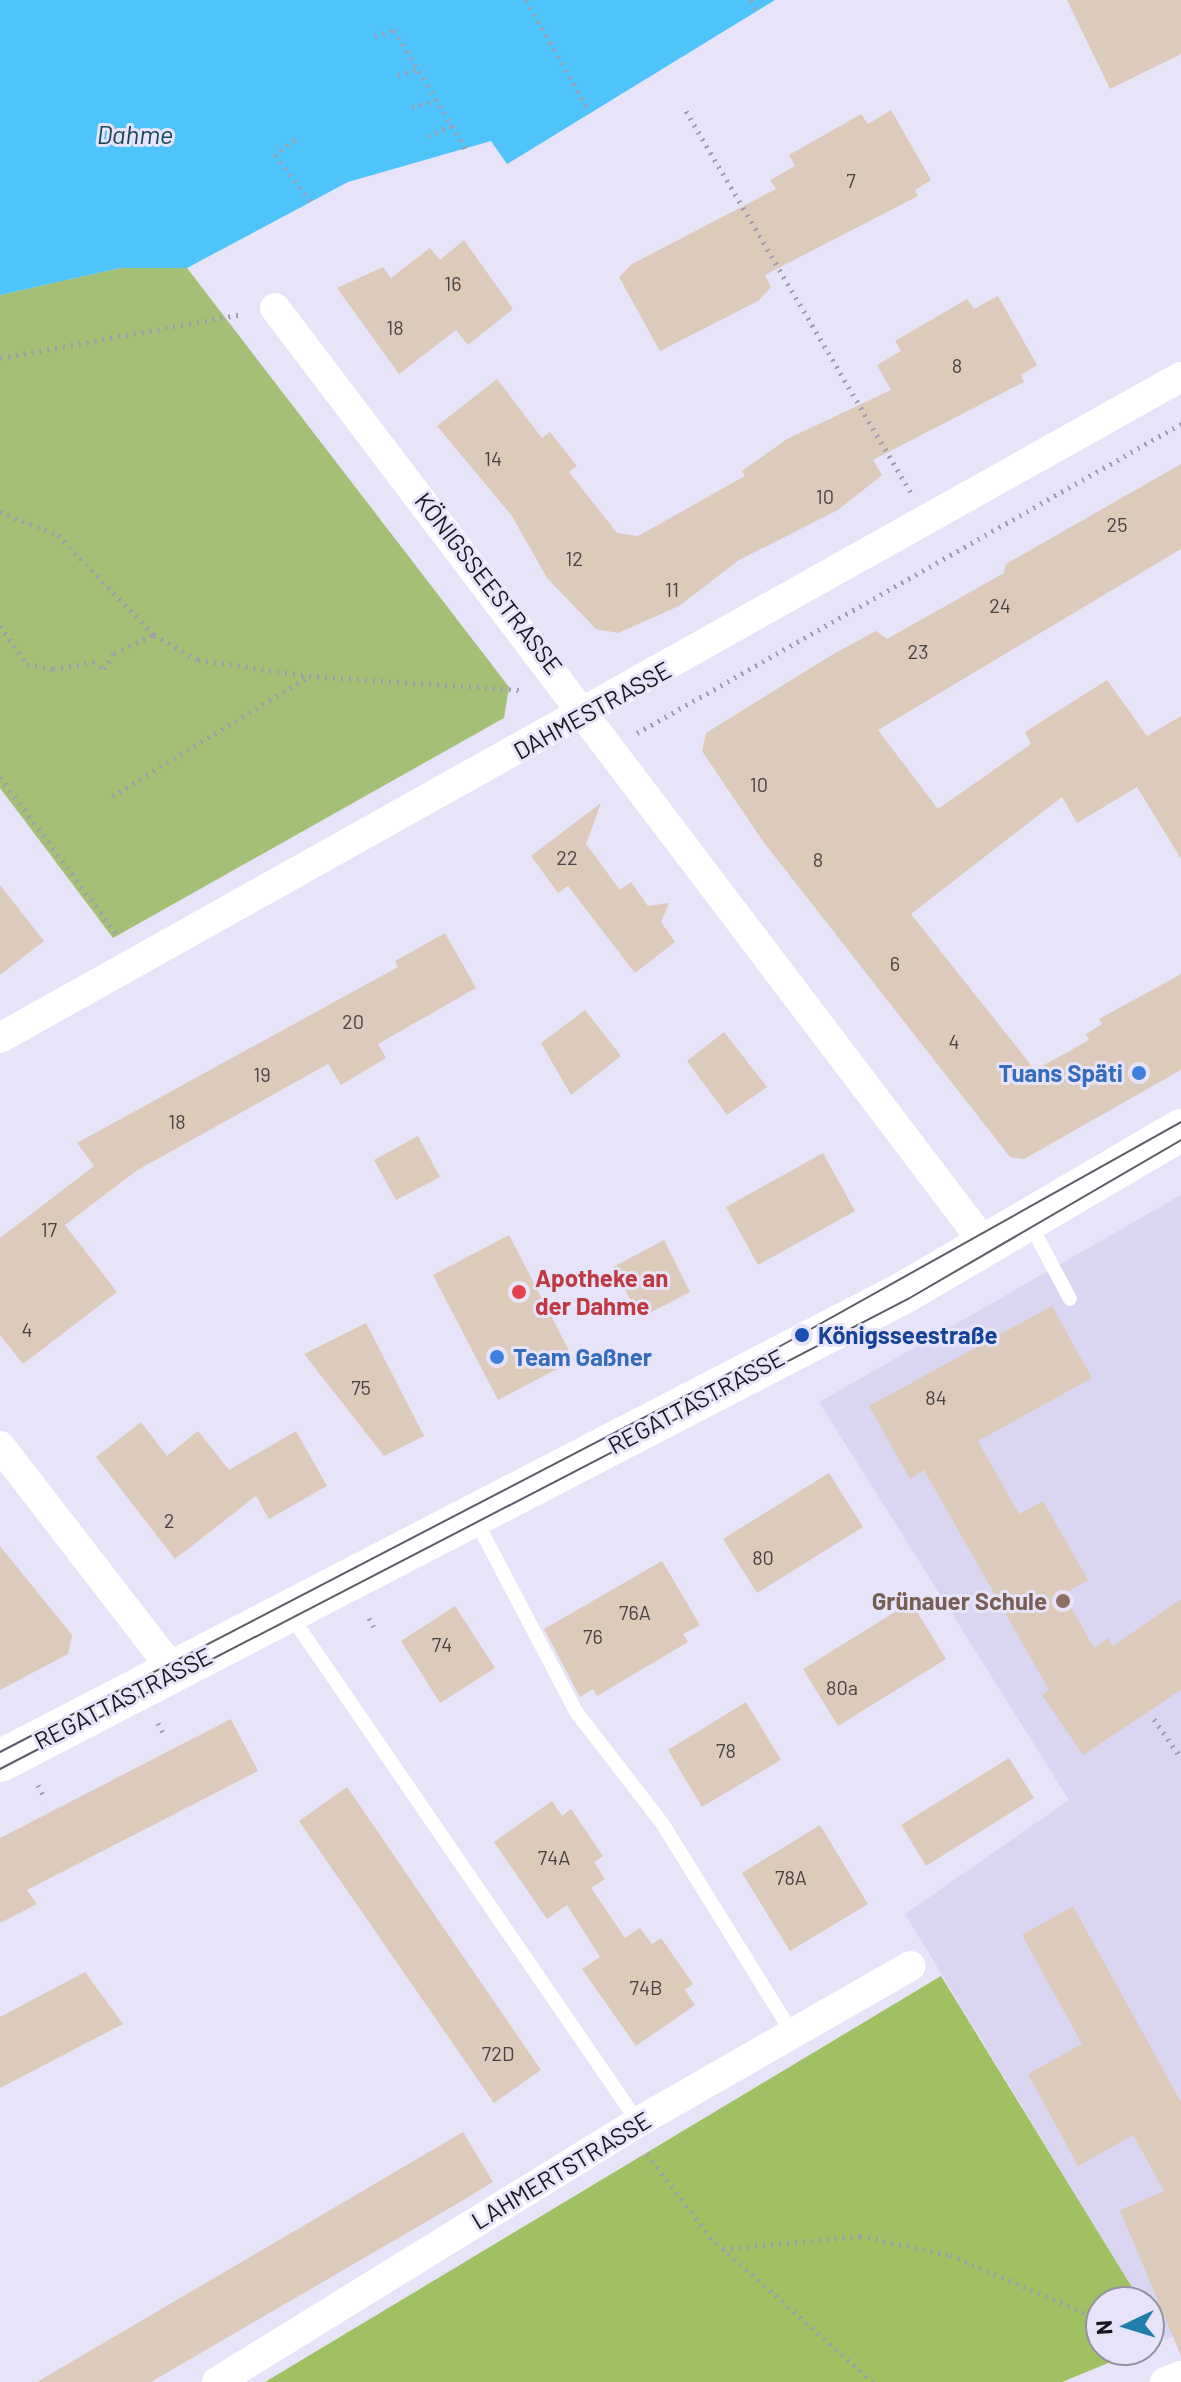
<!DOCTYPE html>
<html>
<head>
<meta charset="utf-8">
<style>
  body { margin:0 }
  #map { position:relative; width:1181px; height:2382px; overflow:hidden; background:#e7e4f9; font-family:Barlow,sans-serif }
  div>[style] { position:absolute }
  .built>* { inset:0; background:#dad6f2 }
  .green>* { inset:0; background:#a4bf76 }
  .forest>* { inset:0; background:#9fc161 }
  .water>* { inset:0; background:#4ec4fa }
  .building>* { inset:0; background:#dccabb }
  .path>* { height:5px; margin-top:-2.5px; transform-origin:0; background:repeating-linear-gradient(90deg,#a09dae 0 2px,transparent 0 8px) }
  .lane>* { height:14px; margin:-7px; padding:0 7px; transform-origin:7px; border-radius:7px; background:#fff }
  .street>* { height:30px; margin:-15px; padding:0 15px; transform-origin:15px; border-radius:15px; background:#fff }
  .secondary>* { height:42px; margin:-21px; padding:0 21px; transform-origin:21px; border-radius:21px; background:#fff }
  .tram>* { height:2px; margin:-1px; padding:0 1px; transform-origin:1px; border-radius:1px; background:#5d5b67 }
  .dots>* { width:22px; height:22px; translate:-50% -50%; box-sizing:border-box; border:4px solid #e7e4f9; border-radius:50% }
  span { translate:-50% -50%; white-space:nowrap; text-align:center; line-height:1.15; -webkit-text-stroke:6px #e7e4f9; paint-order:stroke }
  .number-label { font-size:20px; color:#484344 }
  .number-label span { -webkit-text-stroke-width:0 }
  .street-label { font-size:24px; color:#17161d }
  .shop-label { font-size:24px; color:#366cbe; font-weight:700 }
  .right { translate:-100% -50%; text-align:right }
  .left { translate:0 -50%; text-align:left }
  .health-label { font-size:24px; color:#be3a42; font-weight:700 }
  .transit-label { font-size:24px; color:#164399; font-weight:700 }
  .education-label { font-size:24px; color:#785e54; font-weight:700 }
  .water-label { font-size:26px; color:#16475d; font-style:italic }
  .north { position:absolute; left:1085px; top:2286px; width:80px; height:80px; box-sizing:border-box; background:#e7e4f9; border:2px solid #9492a1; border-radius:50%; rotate:266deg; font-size:22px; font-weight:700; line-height:32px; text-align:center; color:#17161d }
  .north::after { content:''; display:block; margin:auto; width:28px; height:36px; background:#207fab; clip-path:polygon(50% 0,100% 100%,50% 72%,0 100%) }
</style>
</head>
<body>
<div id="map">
  <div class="built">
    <i style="clip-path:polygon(1181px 1195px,1181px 2333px,1165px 2340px,1149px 2302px,1141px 2302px,905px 1914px,1069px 1800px,819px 1402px)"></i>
  </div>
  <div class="green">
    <i style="clip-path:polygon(120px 268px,187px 268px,509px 687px,504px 718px,113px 938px,0 788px,0 295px)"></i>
  </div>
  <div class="forest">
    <i style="clip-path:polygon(941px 1976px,1141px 2302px,1101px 2302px,1101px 2350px,1140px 2350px,1062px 2382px,265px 2382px)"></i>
  </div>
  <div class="water">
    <i style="clip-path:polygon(0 0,775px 0,507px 164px,491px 141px,348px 182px,187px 268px,120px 268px,0 295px)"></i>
  </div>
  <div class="building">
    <i style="clip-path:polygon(1067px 0,1181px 0,1181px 54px,1110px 89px)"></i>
    <i style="clip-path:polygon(891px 110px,931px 180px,915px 190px,918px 196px,765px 275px,771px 287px,758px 301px,660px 351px,619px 277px,632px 264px,776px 189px,770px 180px,795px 166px,789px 155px,861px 114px,868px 124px)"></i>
    <i style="clip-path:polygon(464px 240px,513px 309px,468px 345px,456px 330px,399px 374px,337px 288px,383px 267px,391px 278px,430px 248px,440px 260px)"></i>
    <i style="clip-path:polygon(998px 296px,1037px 365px,1021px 375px,1024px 382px,873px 460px,882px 475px,838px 510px,739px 560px,679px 606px,618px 633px,596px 629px,547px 578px,512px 516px,437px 426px,497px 379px,542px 438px,550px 432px,577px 466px,569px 472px,617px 533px,638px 536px,745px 476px,742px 471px,787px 439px,891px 390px,877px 365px,901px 351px,895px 341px,967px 299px,974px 309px)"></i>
    <i style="clip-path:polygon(1181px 464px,1181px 549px,878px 730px,938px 809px,1031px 744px,1025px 732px,1107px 680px,1147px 736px,1181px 716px,1181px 859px,1137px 787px,1077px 823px,1062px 797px,911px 914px,1035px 1070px,1089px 1040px,1086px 1034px,1102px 1024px,1099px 1019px,1181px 974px,1181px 1070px,1024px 1159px,1010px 1157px,762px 840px,702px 751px,706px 733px,835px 653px,876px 631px,887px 639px,1004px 573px,1006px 564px)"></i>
    <i style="clip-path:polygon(601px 803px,586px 844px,620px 890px,631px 882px,648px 906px,669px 903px,661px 922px,675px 942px,635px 973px,568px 886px,558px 893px,531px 856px)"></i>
    <i style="clip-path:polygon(0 885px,44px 941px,0 975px)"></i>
    <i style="clip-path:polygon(445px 933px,476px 988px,378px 1044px,386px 1058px,341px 1085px,328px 1064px,136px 1171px,65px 1225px,117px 1292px,23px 1364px,0 1335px,0 1238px,94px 1166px,77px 1143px,398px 967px,395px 961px)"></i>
    <i style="clip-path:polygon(585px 1010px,621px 1056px,571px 1095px,541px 1043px)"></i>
    <i style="clip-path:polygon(724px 1032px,767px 1087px,727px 1115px,687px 1061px)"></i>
    <i style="clip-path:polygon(418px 1136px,440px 1177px,396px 1200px,374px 1160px)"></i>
    <i style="clip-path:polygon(823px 1153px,855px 1211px,758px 1265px,726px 1207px)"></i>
    <i style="clip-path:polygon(509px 1235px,574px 1360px,498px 1400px,433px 1275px)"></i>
    <i style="clip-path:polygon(664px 1240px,690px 1292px,640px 1318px,613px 1267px)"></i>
    <i style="clip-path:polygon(1052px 1306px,1092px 1378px,978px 1441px,1019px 1514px,1043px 1501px,1088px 1580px,1064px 1594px,1094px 1648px,1108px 1638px,1113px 1646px,1181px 1599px,1181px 1690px,1083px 1755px,1042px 1695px,1049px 1690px,924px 1470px,910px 1479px,869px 1406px)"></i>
    <i style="clip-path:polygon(366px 1323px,424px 1436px,384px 1456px,304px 1354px)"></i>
    <i style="clip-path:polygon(141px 1422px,167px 1456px,198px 1431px,229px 1470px,296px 1431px,327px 1486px,269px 1519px,256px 1496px,175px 1559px,96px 1457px)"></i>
    <i style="clip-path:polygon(829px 1473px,863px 1527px,757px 1593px,723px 1539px)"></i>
    <i style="clip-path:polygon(0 1546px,72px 1635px,68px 1654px,0 1690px)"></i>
    <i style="clip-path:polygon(662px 1561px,700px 1625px,683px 1634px,688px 1642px,597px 1696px,593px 1689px,580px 1697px,544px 1629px)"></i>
    <i style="clip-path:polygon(911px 1602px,946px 1659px,838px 1726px,803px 1669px)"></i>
    <i style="clip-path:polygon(455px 1606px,495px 1668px,440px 1703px,401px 1641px)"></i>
    <i style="clip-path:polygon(746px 1702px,781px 1760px,702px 1807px,668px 1750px)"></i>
    <i style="clip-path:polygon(231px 1719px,258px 1771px,27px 1890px,37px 1904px,0 1923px,0 1838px)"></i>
    <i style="clip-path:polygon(1009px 1758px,1034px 1798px,926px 1866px,901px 1825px)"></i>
    <i style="clip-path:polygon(347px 1787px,541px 2070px,494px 2103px,299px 1821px)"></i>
    <i style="clip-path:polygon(552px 1801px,562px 1816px,571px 1809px,603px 1856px,594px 1862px,605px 1879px,591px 1888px,625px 1938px,640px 1928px,652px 1944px,661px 1938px,693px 1984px,685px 1990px,695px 2005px,636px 2046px,582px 1969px,600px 1957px,567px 1905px,547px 1919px,494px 1842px)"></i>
    <i style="clip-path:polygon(820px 1825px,868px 1904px,790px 1951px,742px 1873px)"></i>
    <i style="clip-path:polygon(1073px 1906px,1181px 2102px,1181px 2356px,1120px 2210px,1164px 2191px,1133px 2135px,1078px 2166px,1028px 2074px,1082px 2044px,1022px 1935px)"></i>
    <i style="clip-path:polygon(85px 1972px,123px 2024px,0 2088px,0 2017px)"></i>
    <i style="clip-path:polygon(463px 2132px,493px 2182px,455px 2205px,151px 2382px,37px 2382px)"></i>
  </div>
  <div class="path">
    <i style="left:526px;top:0;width:128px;rotate:60.4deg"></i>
    <i style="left:751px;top:0;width:13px;rotate:61deg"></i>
    <i style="left:375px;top:36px;width:20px;rotate:-18deg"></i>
    <i style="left:394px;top:30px;width:139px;rotate:58.8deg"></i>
    <i style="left:398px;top:75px;width:21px;rotate:-17deg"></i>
    <i style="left:412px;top:107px;width:25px;rotate:-16deg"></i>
    <i style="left:686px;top:111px;width:443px;rotate:59.5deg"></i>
    <i style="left:428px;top:136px;width:26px;rotate:-23deg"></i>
    <i style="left:295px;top:140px;width:25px;rotate:143deg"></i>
    <i style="left:275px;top:155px;width:61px;rotate:52.4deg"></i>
    <i style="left:0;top:358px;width:247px;rotate:-10.3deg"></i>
    <i style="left:0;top:512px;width:62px;rotate:21.6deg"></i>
    <i style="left:58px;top:535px;width:139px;rotate:46.2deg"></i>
    <i style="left:154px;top:635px;width:51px;rotate:29.6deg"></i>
    <i style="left:198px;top:660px;width:112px;rotate:8.2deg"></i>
    <i style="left:309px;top:676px;width:211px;rotate:3.8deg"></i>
    <i style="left:0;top:626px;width:47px;rotate:54.6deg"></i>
    <i style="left:27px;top:664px;width:26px;rotate:11deg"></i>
    <i style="left:53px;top:669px;width:41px;rotate:-9.9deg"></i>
    <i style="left:93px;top:662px;width:13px;rotate:32deg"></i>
    <i style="left:104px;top:669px;width:19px;rotate:-58deg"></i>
    <i style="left:114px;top:653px;width:43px;rotate:-24.8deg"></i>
    <i style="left:637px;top:733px;width:626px;rotate:-29.6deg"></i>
    <i style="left:0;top:777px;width:196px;rotate:53.3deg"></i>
    <i style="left:112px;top:796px;width:231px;rotate:-31.3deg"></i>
    <i style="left:369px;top:1618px;width:13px;rotate:61deg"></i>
    <i style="left:1154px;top:1719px;width:47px;rotate:55.3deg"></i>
    <i style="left:158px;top:1723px;width:15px;rotate:62deg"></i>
    <i style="left:38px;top:1785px;width:16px;rotate:63deg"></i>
    <i style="left:647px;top:2154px;width:104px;rotate:52.8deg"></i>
    <i style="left:710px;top:2237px;width:218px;rotate:41.7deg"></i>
    <i style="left:723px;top:2249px;width:138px;rotate:-5.4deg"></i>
    <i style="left:860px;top:2236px;width:92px;rotate:11.9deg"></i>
    <i style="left:950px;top:2255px;width:164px;rotate:23.3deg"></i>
    <i style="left:1149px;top:2341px;width:12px;rotate:42deg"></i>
  </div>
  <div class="lane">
    <i style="left:1029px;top:1222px;width:87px;rotate:62deg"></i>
    <i style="left:475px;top:1519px;width:219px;rotate:62.3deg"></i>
    <i style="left:577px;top:1713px;width:139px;rotate:52.3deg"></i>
    <i style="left:662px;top:1823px;width:248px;rotate:58.2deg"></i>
    <i style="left:289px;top:1613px;width:617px;rotate:55.56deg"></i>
  </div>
  <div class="street">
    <i style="left:275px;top:308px;width:1176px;rotate:52.81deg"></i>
    <i style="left:0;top:1038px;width:1353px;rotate:-29.24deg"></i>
    <i style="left:0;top:1446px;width:284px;rotate:52.3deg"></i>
    <i style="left:217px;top:2382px;width:495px;rotate:-31.7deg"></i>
    <i style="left:638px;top:2122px;width:314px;rotate:-29.8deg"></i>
    <i style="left:1165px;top:2382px;width:17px;rotate:-21deg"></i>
  </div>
  <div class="secondary">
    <i style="left:0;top:1761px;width:1019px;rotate:-27.39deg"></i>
    <i style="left:905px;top:1292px;width:320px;rotate:-30.4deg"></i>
  </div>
  <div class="tram">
    <i style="left:0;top:1752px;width:865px;rotate:-27.45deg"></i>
    <i style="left:768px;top:1353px;width:473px;rotate:-29.2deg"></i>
    <i style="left:0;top:1769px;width:1022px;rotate:-27.37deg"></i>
    <i style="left:908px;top:1299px;width:316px;rotate:-30.2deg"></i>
  </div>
  <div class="dots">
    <i style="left:1139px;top:1073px;background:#3f7fe0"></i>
    <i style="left:519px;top:1292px;background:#e0444e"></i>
    <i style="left:802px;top:1335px;background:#1a4fb4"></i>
    <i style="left:497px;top:1357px;background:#3f7fe0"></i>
    <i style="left:1063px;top:1601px;background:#8d6e63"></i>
  </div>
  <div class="number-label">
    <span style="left:851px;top:180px">7</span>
    <span style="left:453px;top:283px">16</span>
    <span style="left:395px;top:327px">18</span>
    <span style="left:957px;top:365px">8</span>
    <span style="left:493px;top:458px">14</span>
    <span style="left:825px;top:496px">10</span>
    <span style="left:1117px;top:524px">25</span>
    <span style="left:574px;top:558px">12</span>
    <span style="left:672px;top:589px">11</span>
    <span style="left:1000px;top:605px">24</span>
    <span style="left:918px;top:651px">23</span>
    <span style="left:759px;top:784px">10</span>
    <span style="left:567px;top:857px">22</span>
    <span style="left:818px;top:859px">8</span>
    <span style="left:895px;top:963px">6</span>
    <span style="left:353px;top:1021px">20</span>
    <span style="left:954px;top:1041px">4</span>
    <span style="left:262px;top:1074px">19</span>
    <span style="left:177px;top:1121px">18</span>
    <span style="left:49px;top:1229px">17</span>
    <span style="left:27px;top:1329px">4</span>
    <span style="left:361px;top:1387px">75</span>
    <span style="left:936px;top:1397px">84</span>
    <span style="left:169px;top:1520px">2</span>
    <span style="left:763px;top:1557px">80</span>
    <span style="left:635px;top:1612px">76A</span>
    <span style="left:593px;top:1636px">76</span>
    <span style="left:442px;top:1644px">74</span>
    <span style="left:842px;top:1687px">80a</span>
    <span style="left:726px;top:1750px">78</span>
    <span style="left:554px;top:1857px">74A</span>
    <span style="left:791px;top:1877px">78A</span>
    <span style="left:646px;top:1987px">74B</span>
    <span style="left:498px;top:2053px">72D</span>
  </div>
  <div class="street-label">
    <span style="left:489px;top:583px;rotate:52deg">KÖNIGSSEESTRASSE</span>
    <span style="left:592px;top:710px;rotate:-29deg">DAHMESTRASSE</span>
    <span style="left:696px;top:1401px;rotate:-28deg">REGATTASTRASSE</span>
    <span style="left:123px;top:1698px;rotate:-27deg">REGATTASTRASSE</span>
    <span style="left:561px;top:2170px;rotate:-31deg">LAHMERTSTRASSE</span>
  </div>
  <div class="shop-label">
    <span class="right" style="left:1123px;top:1073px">Tuans Späti</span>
    <span class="left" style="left:513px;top:1357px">Team Gaßner</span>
  </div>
  <div class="health-label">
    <span class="left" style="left:535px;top:1292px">Apotheke an<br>der Dahme</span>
  </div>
  <div class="transit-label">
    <span class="left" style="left:818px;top:1335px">Königsseestraße</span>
  </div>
  <div class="education-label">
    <span class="right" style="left:1047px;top:1601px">Grünauer Schule</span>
  </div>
  <div class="water-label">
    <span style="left:135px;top:134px">Dahme</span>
  </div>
  <div class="north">N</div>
</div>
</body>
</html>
